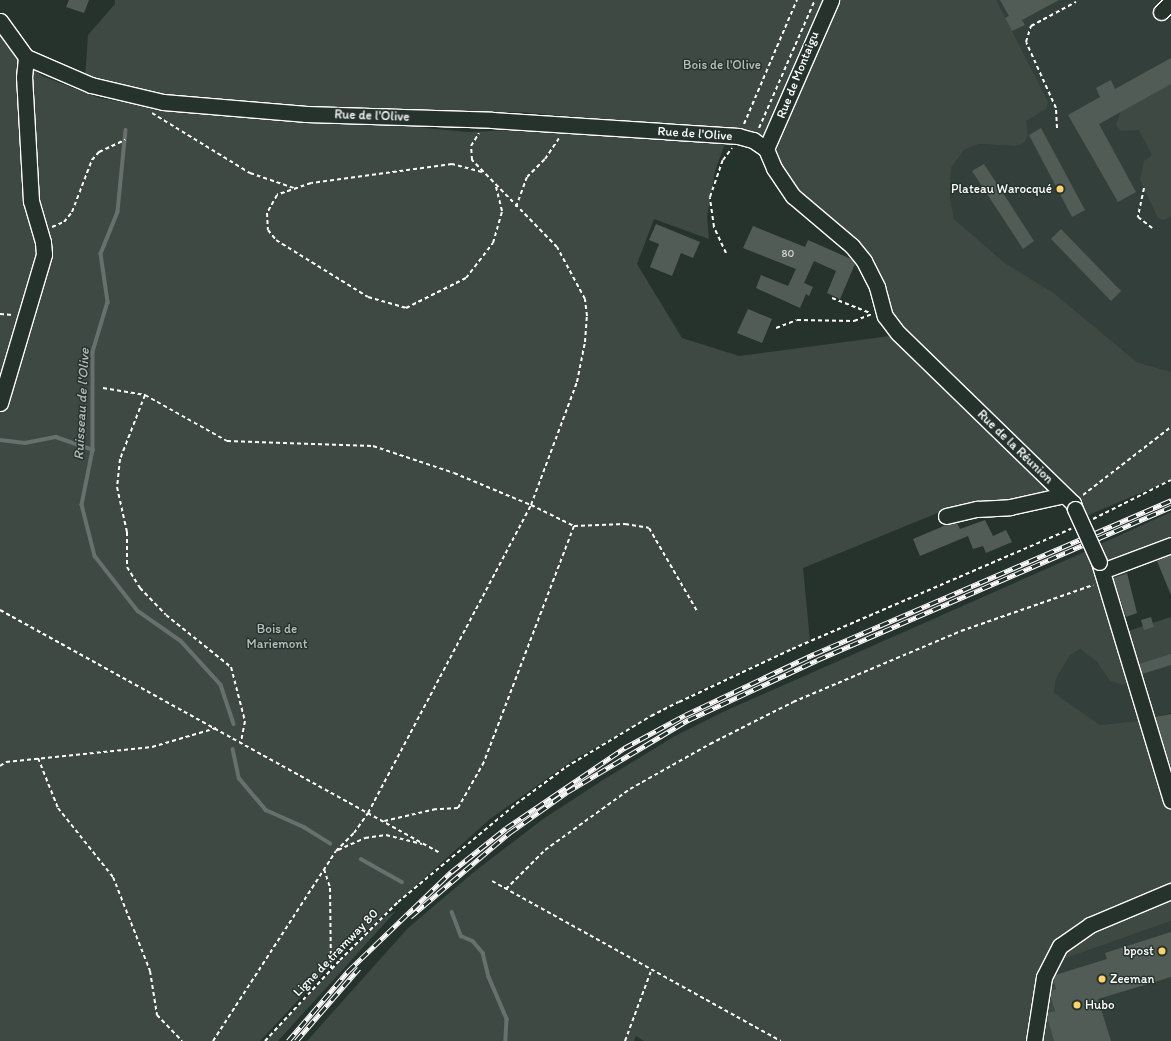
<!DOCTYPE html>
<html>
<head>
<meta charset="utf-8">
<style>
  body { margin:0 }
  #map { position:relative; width:1171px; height:1041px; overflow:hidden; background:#26332d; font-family:Itim,sans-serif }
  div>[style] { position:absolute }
  .built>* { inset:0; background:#333f3a }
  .green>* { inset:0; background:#3e4944 }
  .stream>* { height:3.5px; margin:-1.75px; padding:0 1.75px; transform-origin:1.75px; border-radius:1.75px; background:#67706c }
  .building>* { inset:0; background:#515c57 }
  .path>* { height:2px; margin-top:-1px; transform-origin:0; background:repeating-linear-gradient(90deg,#fff 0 4px,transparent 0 7px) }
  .roads { filter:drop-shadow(1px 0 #fff) drop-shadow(-1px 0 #fff) drop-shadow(0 1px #fff) drop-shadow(0 -1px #fff) }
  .minor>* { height:15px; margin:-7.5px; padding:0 7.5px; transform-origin:7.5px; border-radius:7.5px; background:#26332d }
  .rail>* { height:4.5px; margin-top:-2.25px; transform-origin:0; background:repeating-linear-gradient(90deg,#26332d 0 9px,#fff 0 18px); box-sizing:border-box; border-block:1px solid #fff }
  .bridges { filter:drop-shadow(1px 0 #fff) drop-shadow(-1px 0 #fff) drop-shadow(0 1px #fff) drop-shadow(0 -1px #fff) }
  .minor-bridge>* { height:15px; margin:-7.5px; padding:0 7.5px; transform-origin:7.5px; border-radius:7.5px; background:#26332d }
  .dots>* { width:11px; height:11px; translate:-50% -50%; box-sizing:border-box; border:2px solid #26332d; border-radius:50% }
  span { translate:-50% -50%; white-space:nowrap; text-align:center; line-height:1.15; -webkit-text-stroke:3px #26332d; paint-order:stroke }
  .number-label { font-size:11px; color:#d4d6d5 }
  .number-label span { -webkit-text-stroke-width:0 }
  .park-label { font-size:13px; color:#bbbfbe }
  .street-label { font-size:13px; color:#fff }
  .poi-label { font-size:13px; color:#fff }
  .right { translate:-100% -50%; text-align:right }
  .left { translate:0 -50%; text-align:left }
  .water-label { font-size:14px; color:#b3b8b6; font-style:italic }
</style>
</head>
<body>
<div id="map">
  <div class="built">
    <i style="clip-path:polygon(995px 0,1171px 0,1171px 372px,1137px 362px,1054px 293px,1005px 263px,954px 219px,950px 197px,951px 168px,964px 150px,979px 144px,1015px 146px,1028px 135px)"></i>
    <i style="clip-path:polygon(1080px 649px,1097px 662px,1109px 680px,1131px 667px,1171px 655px,1171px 713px,1146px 720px,1100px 725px,1054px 694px,1056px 679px,1070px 655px)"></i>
    <i style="clip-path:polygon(1171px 921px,1171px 1041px,1039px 1041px,1048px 976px,1061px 960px)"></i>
  </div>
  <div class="green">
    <i style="clip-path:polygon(115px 0,828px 0,768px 135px,755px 139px,645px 123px,520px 112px,385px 112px,169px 98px,85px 78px,88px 35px,115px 4px)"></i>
    <i style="clip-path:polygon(835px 0,996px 0,1048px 102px,1046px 109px,1026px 121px,1028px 135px,1024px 143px,1015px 146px,979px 144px,964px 150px,951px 168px,950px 197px,954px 219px,1005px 263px,1054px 293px,1137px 362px,1171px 372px,1171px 480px,1084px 517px,895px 327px,868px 263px,787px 181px,774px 154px,779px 130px)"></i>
    <i style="clip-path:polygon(0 32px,14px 55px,42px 76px,99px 98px,179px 111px,297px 116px,468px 132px,516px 130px,726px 141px,715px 171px,707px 217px,709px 239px,654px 219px,637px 264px,682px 338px,739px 356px,890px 336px,950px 391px,1050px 490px,1044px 495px,993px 503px,957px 505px,803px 568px,810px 641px,696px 692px,573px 760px,490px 819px,348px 947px,260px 1041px,0 1041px)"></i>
    <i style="clip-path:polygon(1171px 83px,1171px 216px,1164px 220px,1158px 218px,1140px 180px,1144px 161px,1152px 155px,1139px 130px,1121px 131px,1116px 125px,1121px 111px)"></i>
    <i style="clip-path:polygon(1171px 512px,1171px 539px,1104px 566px,1096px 546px)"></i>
    <i style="clip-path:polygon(1089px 550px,1130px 683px,1122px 685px,1109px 680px,1097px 662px,1080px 649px,1070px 655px,1056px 679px,1054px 693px,1100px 725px,1146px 720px,1171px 800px,1171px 891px,1060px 946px,1034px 1041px,644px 1041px,636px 1036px,634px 1041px,307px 1041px,408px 928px,474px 872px,543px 819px,603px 780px,675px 736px,725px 711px)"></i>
    <i style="clip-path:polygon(1171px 617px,1171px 655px,1139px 665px,1128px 631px)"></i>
    <i style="clip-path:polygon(1171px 899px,1171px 921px,1061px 960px,1061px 955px,1070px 945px)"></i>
    <i style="clip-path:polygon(396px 911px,278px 1041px,265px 1041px,381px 919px)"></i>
    <i style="clip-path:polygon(1052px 976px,1056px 989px,1049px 992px,1055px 1011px,1046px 1014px,1054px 1041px,1042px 1041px,1044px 1014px)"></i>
  </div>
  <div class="stream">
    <i style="left:126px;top:130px;width:82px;rotate:95.6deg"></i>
    <i style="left:118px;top:212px;width:45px;rotate:112deg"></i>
    <i style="left:101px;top:254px;width:49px;rotate:81.7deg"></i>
    <i style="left:108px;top:302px;width:52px;rotate:106.7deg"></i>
    <i style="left:93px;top:352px;width:98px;rotate:90deg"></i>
    <i style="left:93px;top:450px;width:56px;rotate:101.3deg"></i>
    <i style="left:82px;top:505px;width:53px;rotate:75.7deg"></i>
    <i style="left:95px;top:556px;width:70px;rotate:52deg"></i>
    <i style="left:138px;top:611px;width:52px;rotate:34.9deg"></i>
    <i style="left:181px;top:641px;width:59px;rotate:47.7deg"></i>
    <i style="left:221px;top:685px;width:41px;rotate:71.6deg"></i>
    <i style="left:0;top:440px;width:25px;rotate:7deg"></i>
    <i style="left:25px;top:443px;width:32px;rotate:-11deg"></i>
    <i style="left:56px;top:437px;width:39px;rotate:19deg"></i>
    <i style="left:233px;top:749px;width:30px;rotate:78deg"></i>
    <i style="left:239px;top:778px;width:42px;rotate:49.8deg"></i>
    <i style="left:266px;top:810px;width:42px;rotate:24.1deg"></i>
    <i style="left:304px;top:827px;width:31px;rotate:32deg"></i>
    <i style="left:361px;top:859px;width:47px;rotate:29.3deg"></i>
    <i style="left:452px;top:912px;width:26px;rotate:69deg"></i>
    <i style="left:461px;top:936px;width:13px;rotate:23deg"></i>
    <i style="left:473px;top:941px;width:16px;rotate:50deg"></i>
    <i style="left:483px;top:953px;width:25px;rotate:76deg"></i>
    <i style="left:489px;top:977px;width:46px;rotate:66.8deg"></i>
    <i style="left:507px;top:1019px;width:22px;rotate:93deg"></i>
  </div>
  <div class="building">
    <i style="clip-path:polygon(69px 0,89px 0,84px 13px,66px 7px)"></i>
    <i style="clip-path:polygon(1000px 0,1059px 0,1022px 20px,1025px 25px,1012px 31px,1005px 18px,1009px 16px)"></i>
    <i style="clip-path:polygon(1171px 58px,1171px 84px,1099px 124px,1136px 192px,1118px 202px,1068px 115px,1100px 97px,1096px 88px,1111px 80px,1115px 89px)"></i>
    <i style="clip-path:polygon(1041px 128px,1085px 210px,1072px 217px,1029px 135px)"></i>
    <i style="clip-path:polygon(984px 164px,1034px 241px,1023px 249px,972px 171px)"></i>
    <i style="clip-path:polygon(656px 224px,700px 242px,693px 258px,681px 253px,672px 276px,650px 267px,659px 244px,649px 240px)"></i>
    <i style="clip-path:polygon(753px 226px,805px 247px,808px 240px,851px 259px,855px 264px,840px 299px,827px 293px,836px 271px,814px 261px,804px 283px,813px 287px,809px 296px,806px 294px,800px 308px,756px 288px,761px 275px,788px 286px,796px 269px,743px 248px)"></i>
    <i style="clip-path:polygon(1061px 229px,1121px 291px,1111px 301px,1051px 239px)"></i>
    <i style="clip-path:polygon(748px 309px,772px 319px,762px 343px,737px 333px)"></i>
    <i style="clip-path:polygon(985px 520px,993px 536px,1006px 530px,1012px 542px,986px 553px,983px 546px,973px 549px,968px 536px,920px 556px,913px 539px,946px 525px,957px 523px,960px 529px)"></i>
    <i style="clip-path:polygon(1171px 555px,1171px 595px,1157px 561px)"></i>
    <i style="clip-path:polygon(1127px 573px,1137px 613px,1126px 617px,1113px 578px)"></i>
    <i style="clip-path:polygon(1151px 617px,1154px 627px,1144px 630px,1141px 620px)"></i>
    <i style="clip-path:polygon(1171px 654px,1171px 665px,1142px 674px,1139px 664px)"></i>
    <i style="clip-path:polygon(1171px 714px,1171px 765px,1170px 765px,1155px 717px)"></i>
    <i style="clip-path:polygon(1171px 932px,1171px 977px,1098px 999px,1111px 1041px,1054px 1041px,1047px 1017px,1047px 1013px,1055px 1011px,1050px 995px,1051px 991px,1056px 989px,1053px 979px,1055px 975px,1107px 959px,1105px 953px)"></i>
  </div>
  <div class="path">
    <i style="left:152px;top:113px;width:115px;rotate:31.5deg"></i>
    <i style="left:250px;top:173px;width:46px;rotate:18.8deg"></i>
    <i style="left:744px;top:124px;width:135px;rotate:-66.9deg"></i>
    <i style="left:759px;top:128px;width:140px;rotate:-66.4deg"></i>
    <i style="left:1057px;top:128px;width:20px;rotate:-93deg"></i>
    <i style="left:1056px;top:108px;width:72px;rotate:-114.4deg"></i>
    <i style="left:1026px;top:42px;width:17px;rotate:-73deg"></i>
    <i style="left:1031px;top:26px;width:51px;rotate:-28.1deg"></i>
    <i style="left:482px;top:172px;width:31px;rotate:-165deg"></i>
    <i style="left:452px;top:164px;width:142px;rotate:172.3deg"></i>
    <i style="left:311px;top:183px;width:36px;rotate:161deg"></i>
    <i style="left:277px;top:195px;width:21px;rotate:119deg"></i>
    <i style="left:267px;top:213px;width:17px;rotate:87deg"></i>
    <i style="left:268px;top:230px;width:13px;rotate:51deg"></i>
    <i style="left:276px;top:240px;width:108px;rotate:31.8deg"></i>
    <i style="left:368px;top:297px;width:40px;rotate:16deg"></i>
    <i style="left:406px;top:308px;width:67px;rotate:-26.6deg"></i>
    <i style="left:466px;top:278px;width:44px;rotate:-52.4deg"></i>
    <i style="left:493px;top:243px;width:33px;rotate:-74deg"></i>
    <i style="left:502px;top:211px;width:25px;rotate:-104deg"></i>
    <i style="left:1144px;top:188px;width:30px;rotate:102deg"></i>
    <i style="left:1138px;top:217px;width:18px;rotate:38deg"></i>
    <i style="left:516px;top:207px;width:32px;rotate:-70deg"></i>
    <i style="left:527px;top:177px;width:25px;rotate:-45deg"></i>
    <i style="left:545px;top:159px;width:25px;rotate:-56deg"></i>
    <i style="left:52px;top:227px;width:13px;rotate:-23deg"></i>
    <i style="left:64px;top:222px;width:13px;rotate:-51deg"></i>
    <i style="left:72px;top:212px;width:56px;rotate:-69deg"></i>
    <i style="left:92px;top:160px;width:11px;rotate:-49deg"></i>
    <i style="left:99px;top:152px;width:29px;rotate:-25deg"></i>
    <i style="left:726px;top:253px;width:29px;rotate:-115deg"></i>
    <i style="left:714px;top:227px;width:30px;rotate:-98deg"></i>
    <i style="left:710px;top:197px;width:39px;rotate:-71deg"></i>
    <i style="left:723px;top:160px;width:15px;rotate:-53deg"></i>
    <i style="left:832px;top:298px;width:41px;rotate:21.5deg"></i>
    <i style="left:0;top:314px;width:13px;rotate:4deg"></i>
    <i style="left:776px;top:328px;width:22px;rotate:-21deg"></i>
    <i style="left:797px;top:320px;width:57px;rotate:1deg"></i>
    <i style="left:854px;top:321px;width:19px;rotate:-21deg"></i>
    <i style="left:103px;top:388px;width:43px;rotate:9.5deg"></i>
    <i style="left:145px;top:395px;width:94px;rotate:29.3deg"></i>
    <i style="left:227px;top:441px;width:146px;rotate:2deg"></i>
    <i style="left:373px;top:446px;width:85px;rotate:18.4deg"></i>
    <i style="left:454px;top:473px;width:83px;rotate:22.6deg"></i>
    <i style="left:531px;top:505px;width:48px;rotate:26deg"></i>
    <i style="left:574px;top:526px;width:253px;rotate:110.9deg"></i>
    <i style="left:484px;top:762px;width:53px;rotate:119.5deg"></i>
    <i style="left:458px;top:808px;width:22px;rotate:177deg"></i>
    <i style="left:436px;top:809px;width:53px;rotate:167deg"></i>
    <i style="left:145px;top:395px;width:69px;rotate:111.3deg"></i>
    <i style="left:120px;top:459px;width:28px;rotate:96deg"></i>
    <i style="left:117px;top:487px;width:46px;rotate:77.5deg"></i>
    <i style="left:127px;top:532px;width:35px;rotate:90deg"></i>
    <i style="left:127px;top:567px;width:25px;rotate:58deg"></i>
    <i style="left:140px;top:588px;width:37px;rotate:46deg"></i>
    <i style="left:166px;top:615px;width:83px;rotate:38.7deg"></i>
    <i style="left:231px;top:667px;width:56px;rotate:75.5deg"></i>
    <i style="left:245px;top:721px;width:20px;rotate:101deg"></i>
    <i style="left:1083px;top:495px;width:111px;rotate:-37.7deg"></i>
    <i style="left:1093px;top:519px;width:87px;rotate:-26.6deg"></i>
    <i style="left:574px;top:526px;width:51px;rotate:-2.2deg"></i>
    <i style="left:625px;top:524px;width:24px;rotate:9deg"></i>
    <i style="left:649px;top:528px;width:98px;rotate:60deg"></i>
    <i style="left:0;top:610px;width:503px;rotate:28.91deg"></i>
    <i style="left:38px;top:758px;width:54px;rotate:68.2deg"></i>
    <i style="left:58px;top:808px;width:88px;rotate:51.4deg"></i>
    <i style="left:113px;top:877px;width:101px;rotate:68.5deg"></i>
    <i style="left:150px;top:971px;width:45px;rotate:81deg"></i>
    <i style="left:157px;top:1015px;width:36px;rotate:46deg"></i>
    <i style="left:0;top:766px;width:7px;rotate:-34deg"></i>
    <i style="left:6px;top:762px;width:147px;rotate:-5.9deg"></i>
    <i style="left:152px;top:747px;width:67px;rotate:-16.5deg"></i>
    <i style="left:338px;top:850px;width:30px;rotate:-24deg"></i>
    <i style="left:365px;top:838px;width:21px;rotate:-8deg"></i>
    <i style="left:386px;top:835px;width:37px;rotate:14deg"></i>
    <i style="left:324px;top:869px;width:20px;rotate:72deg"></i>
    <i style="left:330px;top:888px;width:80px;rotate:89.3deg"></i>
    <i style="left:492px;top:881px;width:330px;rotate:29deg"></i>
    <i style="left:506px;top:889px;width:55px;rotate:-45deg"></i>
    <i style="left:545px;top:850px;width:105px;rotate:-35.7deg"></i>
    <i style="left:630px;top:789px;width:92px;rotate:-29.4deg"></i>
    <i style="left:710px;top:744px;width:93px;rotate:-26.8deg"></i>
    <i style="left:793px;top:702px;width:182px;rotate:-22.9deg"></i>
    <i style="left:961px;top:631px;width:140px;rotate:-19.2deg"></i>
    <i style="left:213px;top:1041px;width:226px;rotate:-57.1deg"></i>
    <i style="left:336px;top:851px;width:25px;rotate:-45deg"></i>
    <i style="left:354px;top:833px;width:24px;rotate:-55deg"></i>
    <i style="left:368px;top:813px;width:348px;rotate:-62.1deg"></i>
    <i style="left:531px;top:505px;width:131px;rotate:-69.5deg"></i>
    <i style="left:577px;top:382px;width:41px;rotate:-78.7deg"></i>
    <i style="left:585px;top:342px;width:26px;rotate:-86deg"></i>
    <i style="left:587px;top:316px;width:17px;rotate:-97deg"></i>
    <i style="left:585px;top:299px;width:59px;rotate:-118.3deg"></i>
    <i style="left:557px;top:247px;width:122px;rotate:-134.3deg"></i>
    <i style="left:472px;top:160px;width:14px;rotate:-94deg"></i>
    <i style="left:471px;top:146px;width:15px;rotate:-58deg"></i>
    <i style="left:265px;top:1041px;width:110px;rotate:-47.2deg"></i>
    <i style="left:340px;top:960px;width:82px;rotate:-45deg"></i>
    <i style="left:398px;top:902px;width:153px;rotate:-39.7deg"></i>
    <i style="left:516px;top:804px;width:62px;rotate:-36.5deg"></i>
    <i style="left:566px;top:767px;width:99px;rotate:-31deg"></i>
    <i style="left:651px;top:716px;width:31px;rotate:-27deg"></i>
    <i style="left:679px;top:702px;width:125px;rotate:-25.1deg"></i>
    <i style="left:792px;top:649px;width:304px;rotate:-23.3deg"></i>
    <i style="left:625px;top:1041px;width:75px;rotate:-69.6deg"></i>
  </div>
  <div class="roads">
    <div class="minor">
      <i style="left:1161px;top:12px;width:14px;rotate:-45deg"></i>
      <i style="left:0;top:21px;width:44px;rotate:54.2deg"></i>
      <i style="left:26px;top:57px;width:71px;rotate:23.3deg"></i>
      <i style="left:91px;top:85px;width:74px;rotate:13.3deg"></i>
      <i style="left:163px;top:102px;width:144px;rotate:4.8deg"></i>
      <i style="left:306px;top:114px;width:186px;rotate:1.8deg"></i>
      <i style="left:492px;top:120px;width:247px;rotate:3.7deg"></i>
      <i style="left:738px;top:136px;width:16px;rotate:15deg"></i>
      <i style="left:753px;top:140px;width:16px;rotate:35deg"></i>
      <i style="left:766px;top:149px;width:21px;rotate:67deg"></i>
      <i style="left:774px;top:168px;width:34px;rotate:56deg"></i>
      <i style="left:793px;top:196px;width:77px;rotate:40.3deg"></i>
      <i style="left:852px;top:246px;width:19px;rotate:51deg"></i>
      <i style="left:864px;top:261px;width:29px;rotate:63deg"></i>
      <i style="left:877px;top:287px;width:30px;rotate:75deg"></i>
      <i style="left:885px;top:316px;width:21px;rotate:53deg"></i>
      <i style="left:898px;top:333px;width:244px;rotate:44.2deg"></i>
      <i style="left:1073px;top:503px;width:6px;rotate:72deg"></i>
      <i style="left:766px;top:149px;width:163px;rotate:-66.4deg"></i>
      <i style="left:0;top:403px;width:155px;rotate:-73.5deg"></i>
      <i style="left:44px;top:254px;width:12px;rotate:-95deg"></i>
      <i style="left:43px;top:242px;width:43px;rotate:-106.3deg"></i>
      <i style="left:31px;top:201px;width:124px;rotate:-93.2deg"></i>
      <i style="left:24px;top:77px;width:20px;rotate:-84deg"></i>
      <i style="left:946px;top:516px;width:32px;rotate:-13deg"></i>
      <i style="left:977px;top:509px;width:33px;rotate:-3deg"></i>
      <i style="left:1010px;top:507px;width:55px;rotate:-12.5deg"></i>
      <i style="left:1099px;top:562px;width:249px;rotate:73.2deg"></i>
      <i style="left:1102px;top:571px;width:74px;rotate:-20.6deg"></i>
      <i style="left:1034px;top:1041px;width:65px;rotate:-81.1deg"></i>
      <i style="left:1044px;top:977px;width:35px;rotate:-63deg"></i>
      <i style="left:1060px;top:946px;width:37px;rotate:-35deg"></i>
      <i style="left:1090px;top:925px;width:88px;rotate:-22.8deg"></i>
    </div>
  </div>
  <div class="rail">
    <i style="left:410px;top:917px;width:130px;rotate:-40.3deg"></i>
    <i style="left:509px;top:833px;width:71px;rotate:-35.3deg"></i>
    <i style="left:567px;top:792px;width:141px;rotate:-30.8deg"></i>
    <i style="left:688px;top:720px;width:142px;rotate:-24.9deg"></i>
    <i style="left:817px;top:660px;width:386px;rotate:-23.4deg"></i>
    <i style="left:288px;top:1041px;width:92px;rotate:-49.4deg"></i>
    <i style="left:348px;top:971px;width:143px;rotate:-43.9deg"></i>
    <i style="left:451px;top:872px;width:70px;rotate:-38.7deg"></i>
    <i style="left:506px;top:828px;width:143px;rotate:-34.1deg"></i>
    <i style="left:624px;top:748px;width:69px;rotate:-28.4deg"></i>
    <i style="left:685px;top:715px;width:143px;rotate:-25.3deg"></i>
    <i style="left:814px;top:654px;width:389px;rotate:-23.3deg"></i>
    <i style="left:296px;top:1041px;width:96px;rotate:-49.2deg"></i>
  </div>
  <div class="bridges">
    <div class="minor-bridge">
      <i style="left:1075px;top:509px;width:58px;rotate:65.6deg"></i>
    </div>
  </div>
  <div class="dots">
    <i style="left:1060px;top:189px;background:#ffd166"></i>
    <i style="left:1162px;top:951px;background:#ffd166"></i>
    <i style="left:1102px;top:979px;background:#ffd166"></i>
    <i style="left:1077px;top:1005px;background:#ffd166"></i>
  </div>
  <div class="number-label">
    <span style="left:788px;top:254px">80</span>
  </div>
  <div class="park-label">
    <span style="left:722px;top:65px">Bois de l'Olive</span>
    <span style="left:277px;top:637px">Bois de<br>Mariemont</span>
  </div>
  <div class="street-label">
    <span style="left:798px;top:75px;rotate:-68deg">Rue de Montaigu</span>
    <span style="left:372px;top:116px;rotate:2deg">Rue de l'Olive</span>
    <span style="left:695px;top:134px;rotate:4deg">Rue de l'Olive</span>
    <span style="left:1015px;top:447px;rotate:44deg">Rue de la Réunion</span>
    <span style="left:336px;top:953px;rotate:-46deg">Ligne de tramway 80</span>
  </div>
  <div class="poi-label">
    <span class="right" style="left:1052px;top:189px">Plateau Warocqué</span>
    <span class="right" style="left:1154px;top:951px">bpost</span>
    <span class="left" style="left:1110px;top:979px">Zeeman</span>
    <span class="left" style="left:1085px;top:1005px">Hubo</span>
  </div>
  <div class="water-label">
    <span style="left:82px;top:404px;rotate:-87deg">Ruisseau de l'Olive</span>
  </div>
</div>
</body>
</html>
